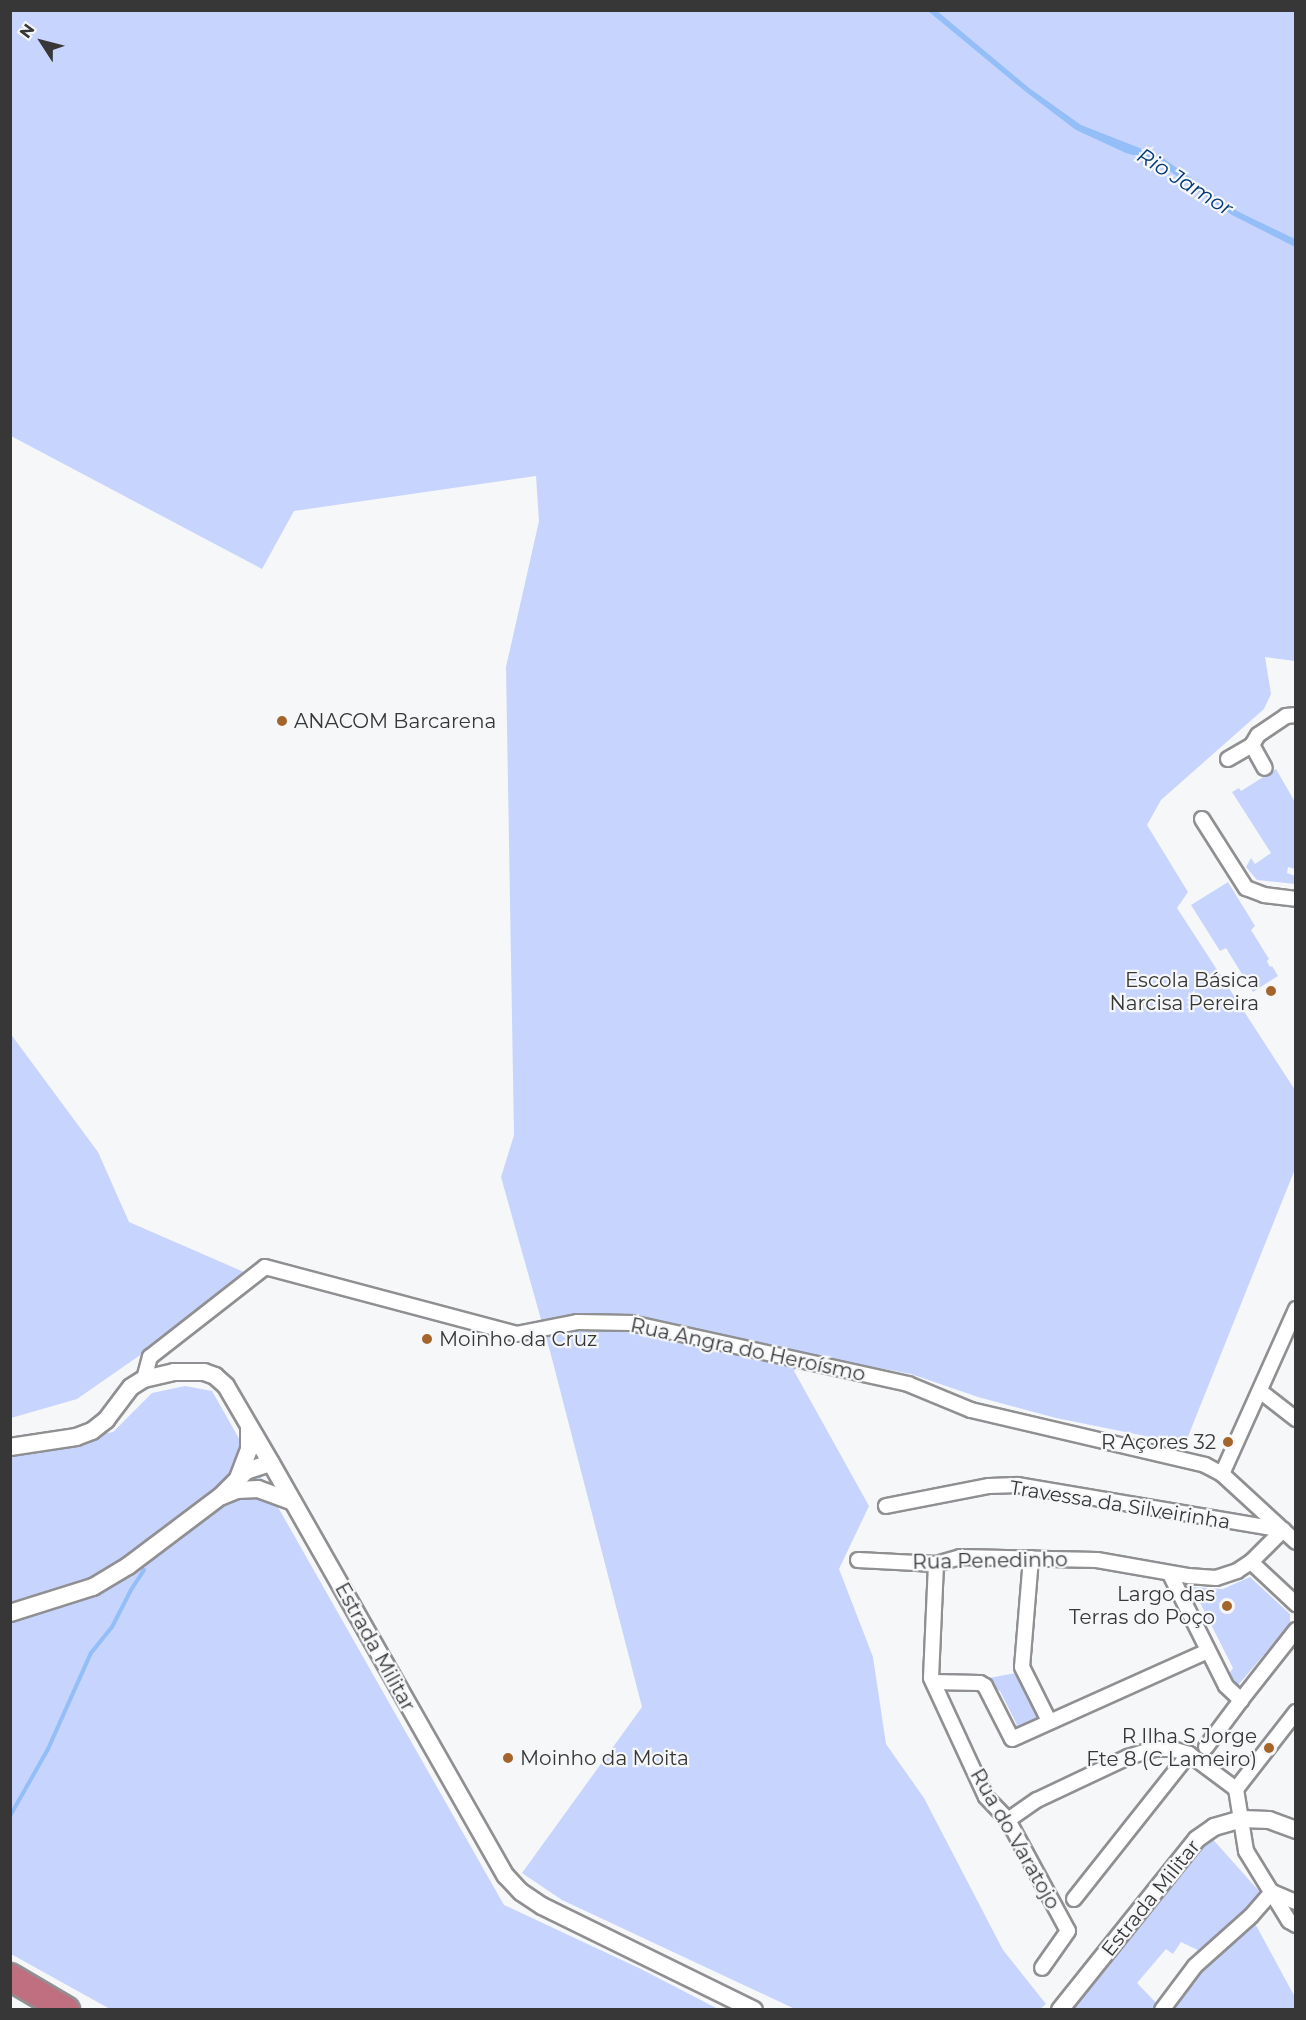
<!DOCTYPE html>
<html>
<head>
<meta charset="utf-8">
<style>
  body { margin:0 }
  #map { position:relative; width:1306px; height:2020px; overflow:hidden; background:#f6f7f9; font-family:Montserrat,sans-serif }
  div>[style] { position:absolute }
  .green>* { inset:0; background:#c7d4fe }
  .water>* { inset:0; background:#93bef8 }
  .stream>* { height:4px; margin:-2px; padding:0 2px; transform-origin:2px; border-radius:2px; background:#93bef8 }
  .roads { filter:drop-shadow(2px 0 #909093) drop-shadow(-2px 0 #909093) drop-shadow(0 2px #909093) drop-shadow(0 -2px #909093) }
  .minor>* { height:14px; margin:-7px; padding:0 7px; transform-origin:7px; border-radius:7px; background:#fff }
  .tertiary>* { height:16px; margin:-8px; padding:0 8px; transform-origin:8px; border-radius:8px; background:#fff }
  .motorway>* { height:26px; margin:-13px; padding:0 13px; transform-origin:13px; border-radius:13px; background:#c06f81 }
  .dots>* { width:16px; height:16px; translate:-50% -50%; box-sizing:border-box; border:3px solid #f6f7f9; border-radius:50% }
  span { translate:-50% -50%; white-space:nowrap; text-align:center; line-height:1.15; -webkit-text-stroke:4.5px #f6f7f9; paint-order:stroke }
  .poi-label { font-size:20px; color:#373738 }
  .left { translate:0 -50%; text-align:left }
  .right { translate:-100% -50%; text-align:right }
  .street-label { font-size:20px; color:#373738 }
  .water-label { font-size:21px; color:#003977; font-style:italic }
  .frame { position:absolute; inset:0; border:12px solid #373738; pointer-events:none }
  .north { position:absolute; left:12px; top:12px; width:60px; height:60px; -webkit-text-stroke:4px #f6f7f9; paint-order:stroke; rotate:306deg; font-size:16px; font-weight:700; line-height:24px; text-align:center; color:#373738 }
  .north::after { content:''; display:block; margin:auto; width:21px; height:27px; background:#373738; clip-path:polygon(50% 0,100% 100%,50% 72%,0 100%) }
</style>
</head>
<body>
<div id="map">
  <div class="green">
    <i style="clip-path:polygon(10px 11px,1295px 11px,1295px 661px,1265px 657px,1271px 694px,1264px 709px,1161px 800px,1147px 825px,1188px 892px,1177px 908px,1295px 1090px,1295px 1169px,1185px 1444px,1056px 1418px,978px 1397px,911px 1374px,805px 1354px,794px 1371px,869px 1506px,839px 1569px,873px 1657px,886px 1744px,924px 1798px,1003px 1950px,1046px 2004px,1040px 2009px,795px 2009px,562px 1900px,522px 1873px,642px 1707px,551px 1355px,501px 1177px,514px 1135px,506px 667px,539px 521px,536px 476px,294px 511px,262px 569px,11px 436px)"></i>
    <i style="clip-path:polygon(1276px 769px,1295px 802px,1295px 869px,1288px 867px,1287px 873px,1295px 876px,1295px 884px,1257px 880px,1246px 867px,1251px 858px,1255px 864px,1271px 853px,1232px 792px,1239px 788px,1241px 791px)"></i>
    <i style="clip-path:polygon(1228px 882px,1255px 926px,1251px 930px,1269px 959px,1267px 961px,1270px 967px,1272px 966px,1278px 976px,1253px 992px,1226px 948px,1220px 951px,1191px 905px)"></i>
    <i style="clip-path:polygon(10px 1033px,98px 1152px,129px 1222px,244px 1272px,146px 1351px,77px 1399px,11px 1418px)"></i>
    <i style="clip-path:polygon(185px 1386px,212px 1391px,504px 1905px,641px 1969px,718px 2009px,110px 2009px,11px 1954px,11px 1452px,113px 1432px,152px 1393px)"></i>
    <i style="clip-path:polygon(1250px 1577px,1290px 1614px,1290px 1624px,1239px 1684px,1240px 1688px,1234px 1688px,1227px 1677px,1233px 1668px,1192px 1587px,1223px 1589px)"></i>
    <i style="clip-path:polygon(1020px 1672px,1041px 1719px,1016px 1732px,1010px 1724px,1017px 1725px,1000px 1691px,990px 1687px,984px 1679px)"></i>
    <i style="clip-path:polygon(1209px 1835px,1267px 1900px,1251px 1916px,1296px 1999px,1295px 2009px,1170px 2009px,1208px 1955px,1181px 1942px,1173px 1954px,1166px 1949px,1137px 1983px,1162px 2009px,1069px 2010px)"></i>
  </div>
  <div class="water">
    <i style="clip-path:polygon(928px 11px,937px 11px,1029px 88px,1081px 125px,1160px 156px,1237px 211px,1295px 239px,1295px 247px,1232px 215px,1157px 162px,1126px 153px,1076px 130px,1026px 92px)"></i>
  </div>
  <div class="stream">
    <i style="left:10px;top:1816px;width:77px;rotate:-60.4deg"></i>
    <i style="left:48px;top:1749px;width:105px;rotate:-65.9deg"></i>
    <i style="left:91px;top:1653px;width:33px;rotate:-51deg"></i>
    <i style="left:112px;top:1627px;width:42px;rotate:-62.8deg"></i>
    <i style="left:131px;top:1590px;width:24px;rotate:-57deg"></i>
  </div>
  <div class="roads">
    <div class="minor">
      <i style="left:1252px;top:745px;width:26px;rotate:61deg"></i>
      <i style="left:1228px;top:759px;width:28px;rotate:-30deg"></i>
      <i style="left:1252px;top:745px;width:12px;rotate:-59deg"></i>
      <i style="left:1258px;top:735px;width:34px;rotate:-34deg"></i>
      <i style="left:1286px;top:716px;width:10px;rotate:-6deg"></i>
      <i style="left:1202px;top:819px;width:82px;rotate:57.5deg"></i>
      <i style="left:1246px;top:888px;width:19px;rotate:21deg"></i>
      <i style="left:1264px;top:895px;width:32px;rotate:7deg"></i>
      <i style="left:144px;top:1379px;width:23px;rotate:-75deg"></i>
      <i style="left:150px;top:1357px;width:146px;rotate:-38deg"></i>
      <i style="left:265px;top:1267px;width:260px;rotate:14.9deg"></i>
      <i style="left:516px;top:1334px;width:62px;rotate:-11.1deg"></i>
      <i style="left:577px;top:1322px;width:54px;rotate:1.1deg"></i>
      <i style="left:631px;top:1323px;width:284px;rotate:12.4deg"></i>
      <i style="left:908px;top:1384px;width:68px;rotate:22.4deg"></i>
      <i style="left:971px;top:1410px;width:240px;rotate:13.2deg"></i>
      <i style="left:1205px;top:1465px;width:19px;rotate:28deg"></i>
      <i style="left:1222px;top:1474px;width:100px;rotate:42.6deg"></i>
      <i style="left:1260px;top:1391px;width:46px;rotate:37.9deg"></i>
      <i style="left:1222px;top:1474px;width:181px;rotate:-65.8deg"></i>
      <i style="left:886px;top:1506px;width:105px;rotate:-11deg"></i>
      <i style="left:989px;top:1486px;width:29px;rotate:-2deg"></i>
      <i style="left:1018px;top:1485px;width:269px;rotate:9.6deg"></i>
      <i style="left:1031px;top:1558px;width:109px;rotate:94.7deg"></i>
      <i style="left:1022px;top:1667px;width:60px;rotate:63.4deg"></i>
      <i style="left:858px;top:1560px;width:78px;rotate:2.9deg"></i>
      <i style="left:936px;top:1564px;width:25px;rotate:-16deg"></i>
      <i style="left:960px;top:1557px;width:137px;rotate:1.3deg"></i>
      <i style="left:1097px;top:1560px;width:92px;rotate:10deg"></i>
      <i style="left:1188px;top:1576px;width:28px;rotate:4deg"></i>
      <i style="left:1216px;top:1578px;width:22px;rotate:-18deg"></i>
      <i style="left:1237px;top:1571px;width:17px;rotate:-33deg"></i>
      <i style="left:1251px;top:1562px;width:45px;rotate:-45deg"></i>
      <i style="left:1251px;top:1562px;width:62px;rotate:43deg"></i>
      <i style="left:936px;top:1564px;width:114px;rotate:92.5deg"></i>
      <i style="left:931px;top:1678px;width:131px;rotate:65.2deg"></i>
      <i style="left:986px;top:1797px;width:32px;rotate:46deg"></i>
      <i style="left:1008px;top:1820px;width:126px;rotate:61.6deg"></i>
      <i style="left:1068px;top:1931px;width:45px;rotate:125.1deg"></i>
      <i style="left:1170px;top:1574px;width:125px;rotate:63.4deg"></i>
      <i style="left:1226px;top:1686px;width:21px;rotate:43deg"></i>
      <i style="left:1241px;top:1700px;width:89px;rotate:-51.8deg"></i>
      <i style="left:933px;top:1682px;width:47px;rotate:1.2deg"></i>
      <i style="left:980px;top:1683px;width:6px;rotate:31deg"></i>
      <i style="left:985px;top:1686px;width:59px;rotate:63deg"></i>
      <i style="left:1012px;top:1739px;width:215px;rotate:-24.2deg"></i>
      <i style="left:1296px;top:1712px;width:98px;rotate:127.9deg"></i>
      <i style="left:1236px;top:1789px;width:63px;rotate:80.8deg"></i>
      <i style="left:1246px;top:1851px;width:82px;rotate:58.4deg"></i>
      <i style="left:1289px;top:1921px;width:8px;rotate:30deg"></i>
      <i style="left:1206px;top:1747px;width:59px;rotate:-53.3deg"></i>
      <i style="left:1008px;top:1820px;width:35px;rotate:-35deg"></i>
      <i style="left:1037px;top:1800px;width:101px;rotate:-25.3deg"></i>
      <i style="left:1128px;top:1757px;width:28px;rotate:-17deg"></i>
      <i style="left:1155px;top:1749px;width:17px"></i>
      <i style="left:1172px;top:1749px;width:18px;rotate:16deg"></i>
      <i style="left:1189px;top:1754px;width:59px;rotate:36.7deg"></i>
      <i style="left:1074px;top:1899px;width:185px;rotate:-51.6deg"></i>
      <i style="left:1162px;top:2010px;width:55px;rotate:-53.1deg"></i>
      <i style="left:1195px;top:1966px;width:75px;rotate:-41.8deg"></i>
      <i style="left:1251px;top:1916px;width:32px;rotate:-49deg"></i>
      <i style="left:1272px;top:1892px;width:26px;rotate:23deg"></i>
    </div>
    <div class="tertiary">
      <i style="left:10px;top:1447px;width:67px;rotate:-8.6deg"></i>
      <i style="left:76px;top:1437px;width:17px;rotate:-21deg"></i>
      <i style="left:92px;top:1431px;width:18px;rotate:-38deg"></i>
      <i style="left:106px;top:1420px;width:41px;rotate:-52.9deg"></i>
      <i style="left:131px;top:1387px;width:15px;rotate:-32deg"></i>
      <i style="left:144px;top:1379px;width:31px;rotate:-13deg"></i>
      <i style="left:174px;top:1372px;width:30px"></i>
      <i style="left:204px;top:1372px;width:12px;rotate:20deg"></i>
      <i style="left:215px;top:1376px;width:15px;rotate:42deg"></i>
      <i style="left:226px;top:1386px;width:89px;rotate:59.7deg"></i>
      <i style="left:271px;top:1463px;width:475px;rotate:60.4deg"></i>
      <i style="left:506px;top:1876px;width:22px;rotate:47deg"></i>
      <i style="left:521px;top:1892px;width:25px;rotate:34deg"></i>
      <i style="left:542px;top:1906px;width:236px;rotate:26.1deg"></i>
      <i style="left:238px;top:1478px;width:31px;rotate:-69deg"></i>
      <i style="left:249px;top:1449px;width:21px;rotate:-90deg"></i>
      <i style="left:222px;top:1496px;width:16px;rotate:-22deg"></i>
      <i style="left:237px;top:1490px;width:21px;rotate:-3deg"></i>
      <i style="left:258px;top:1489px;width:37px;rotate:20deg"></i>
      <i style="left:10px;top:1613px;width:87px;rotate:-17.4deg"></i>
      <i style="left:93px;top:1587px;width:41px;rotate:-31deg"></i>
      <i style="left:128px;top:1566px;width:116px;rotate:-37deg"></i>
      <i style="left:221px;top:1496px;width:35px;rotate:-45deg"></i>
      <i style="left:246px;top:1471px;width:26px;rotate:-18deg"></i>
      <i style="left:1060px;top:2010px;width:219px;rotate:-51.3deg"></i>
      <i style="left:1197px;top:1839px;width:21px;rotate:-35deg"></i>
      <i style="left:1214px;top:1827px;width:29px;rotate:-16deg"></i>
      <i style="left:1242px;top:1819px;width:27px;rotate:2deg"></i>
      <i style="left:1269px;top:1820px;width:29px;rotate:20deg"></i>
    </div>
    <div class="motorway">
      <i style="left:10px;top:1977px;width:65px;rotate:30.5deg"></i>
    </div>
  </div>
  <div class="dots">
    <i style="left:282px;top:721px;background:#a4652d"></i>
    <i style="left:1271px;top:991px;background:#a4652d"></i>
    <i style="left:427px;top:1339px;background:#a4652d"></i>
    <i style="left:1228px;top:1442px;background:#a4652d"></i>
    <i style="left:1227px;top:1606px;background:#a4652d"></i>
    <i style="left:1269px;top:1748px;background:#a4652d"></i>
    <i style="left:508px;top:1758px;background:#a4652d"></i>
  </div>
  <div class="poi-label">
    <span class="left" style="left:294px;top:721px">ANACOM Barcarena</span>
    <span class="right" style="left:1259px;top:992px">Escola Básica<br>Narcisa Pereira</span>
    <span class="left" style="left:439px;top:1339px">Moinho da Cruz</span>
    <span class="right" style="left:1216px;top:1442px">R Açores 32</span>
    <span class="right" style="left:1215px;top:1606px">Largo das<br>Terras do Poço</span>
    <span class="right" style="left:1257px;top:1748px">R Ilha S Jorge<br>Fte 8 (C Lameiro)</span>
    <span class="left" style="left:520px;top:1758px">Moinho da Moita</span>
  </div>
  <div class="street-label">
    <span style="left:748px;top:1350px;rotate:12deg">Rua Angra do Heroísmo</span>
    <span style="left:1120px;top:1505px;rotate:9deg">Travessa da Silveirinha</span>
    <span style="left:990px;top:1561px;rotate:-1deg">Rua Penedinho</span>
    <span style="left:375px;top:1647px;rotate:61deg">Estrada Militar</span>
    <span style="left:1015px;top:1839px;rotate:60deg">Rua do Varatojo</span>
    <span style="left:1151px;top:1898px;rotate:-51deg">Estrada Militar</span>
  </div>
  <div class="water-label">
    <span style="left:1185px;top:182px;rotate:32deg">Rio Jamor</span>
  </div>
  <div class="frame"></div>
  <div class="north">N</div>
</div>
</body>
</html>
